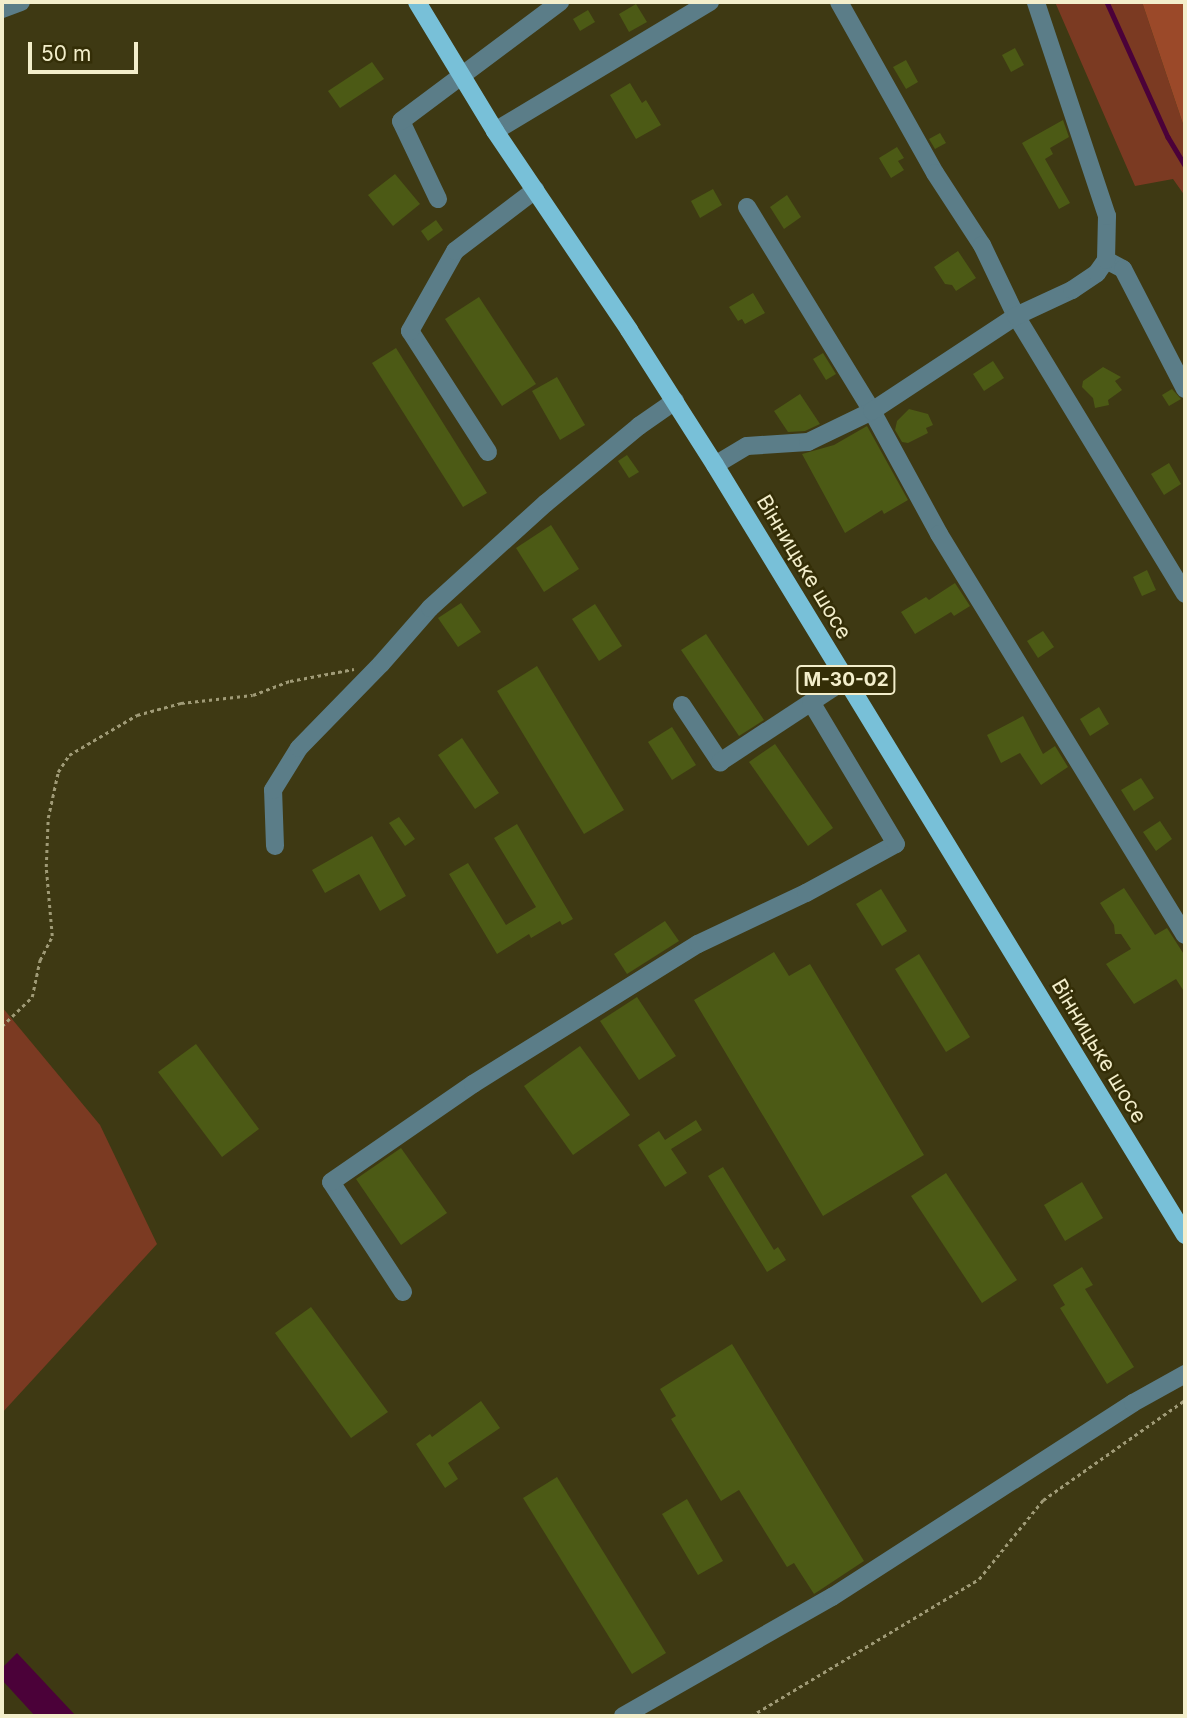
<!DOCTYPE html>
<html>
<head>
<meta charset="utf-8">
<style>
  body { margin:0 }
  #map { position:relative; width:1187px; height:1718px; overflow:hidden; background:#3e3913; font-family:Inter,sans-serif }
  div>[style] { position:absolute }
  .green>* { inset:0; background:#7b3a22 }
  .forest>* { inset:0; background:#9b4929 }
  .water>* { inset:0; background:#4b0139 }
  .stream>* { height:4.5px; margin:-2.25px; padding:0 2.25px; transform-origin:2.25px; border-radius:2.25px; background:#4b0139 }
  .building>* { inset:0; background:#4c5a15 }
  .path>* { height:2.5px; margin-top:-1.25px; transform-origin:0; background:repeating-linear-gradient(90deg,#a09b77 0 3.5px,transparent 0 7px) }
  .minor>* { height:18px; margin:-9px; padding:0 9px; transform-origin:9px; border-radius:9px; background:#5b7d88 }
  .major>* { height:18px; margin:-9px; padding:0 9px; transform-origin:9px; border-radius:9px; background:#78c0d8 }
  span { translate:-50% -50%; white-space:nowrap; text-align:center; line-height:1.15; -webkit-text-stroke:5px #342e07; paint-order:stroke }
  .shield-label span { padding:2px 5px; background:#342e07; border:2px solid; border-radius:5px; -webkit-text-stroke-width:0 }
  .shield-label { font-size:19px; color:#f3eecb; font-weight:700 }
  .street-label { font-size:21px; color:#f3eecb }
  .frame { position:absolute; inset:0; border:4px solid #f3eecb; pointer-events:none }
  .scale { position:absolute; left:28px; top:42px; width:110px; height:32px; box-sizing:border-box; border:4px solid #f3eecb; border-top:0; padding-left:9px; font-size:21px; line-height:24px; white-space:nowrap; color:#f3eecb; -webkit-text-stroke:5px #342e07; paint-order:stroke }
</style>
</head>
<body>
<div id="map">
  <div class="green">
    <i style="clip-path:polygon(1055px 2px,1142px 2px,1185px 130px,1185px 196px,1173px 179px,1135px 186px)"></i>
    <i style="clip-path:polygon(2px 1007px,100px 1125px,157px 1244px,2px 1413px)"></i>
  </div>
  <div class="forest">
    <i style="clip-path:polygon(1142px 2px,1185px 2px,1185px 130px)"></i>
  </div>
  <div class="water">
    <i style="clip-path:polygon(17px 1653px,76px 1716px,35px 1716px,2px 1680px,2px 1668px)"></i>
  </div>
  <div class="stream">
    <i style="left:1107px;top:2px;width:148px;rotate:65.7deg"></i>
    <i style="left:1168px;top:137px;width:33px;rotate:59deg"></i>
  </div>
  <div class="building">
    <i style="clip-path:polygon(636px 4px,647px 22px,629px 32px,619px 14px)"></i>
    <i style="clip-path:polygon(588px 10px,595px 22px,580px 31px,573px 19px)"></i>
    <i style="clip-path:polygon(1015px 48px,1024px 65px,1011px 72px,1002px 55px)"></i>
    <i style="clip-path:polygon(906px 60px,918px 82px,906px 89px,893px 67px)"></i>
    <i style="clip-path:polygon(372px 62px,384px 79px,340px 108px,328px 91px)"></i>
    <i style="clip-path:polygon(630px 83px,642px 103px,646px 100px,661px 125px,636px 139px,610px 95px)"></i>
    <i style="clip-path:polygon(1063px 120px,1069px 137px,1050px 148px,1053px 154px,1045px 159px,1070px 203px,1059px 209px,1022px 143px)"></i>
    <i style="clip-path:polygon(940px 133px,946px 143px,935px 149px,929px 139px)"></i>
    <i style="clip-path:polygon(897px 147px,904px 158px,898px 161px,904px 170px,891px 178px,879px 158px)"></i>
    <i style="clip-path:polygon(395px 174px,420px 204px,393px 226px,368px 195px)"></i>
    <i style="clip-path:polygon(713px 189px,722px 205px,700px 218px,691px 201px)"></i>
    <i style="clip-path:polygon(787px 195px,801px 217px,784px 229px,770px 207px)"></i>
    <i style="clip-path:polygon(436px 220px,443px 230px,428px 241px,421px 231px)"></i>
    <i style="clip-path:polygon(958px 251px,976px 278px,956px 291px,952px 285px,945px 284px,934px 267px)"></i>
    <i style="clip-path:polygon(753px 293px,765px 313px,745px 324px,742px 319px,738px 321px,729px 307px)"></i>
    <i style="clip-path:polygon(479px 297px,536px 384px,502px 406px,445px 319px)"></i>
    <i style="clip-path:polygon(396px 348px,487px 493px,463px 507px,372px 363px)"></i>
    <i style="clip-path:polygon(823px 353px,836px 374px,826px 380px,813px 359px)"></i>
    <i style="clip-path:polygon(993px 361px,1004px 378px,984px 391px,973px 374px)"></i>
    <i style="clip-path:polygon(1103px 367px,1121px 377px,1115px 381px,1122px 390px,1108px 400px,1109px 405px,1095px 408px,1093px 398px,1082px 387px,1083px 381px)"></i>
    <i style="clip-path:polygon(557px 377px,585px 425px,560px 440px,532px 391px)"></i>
    <i style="clip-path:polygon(1172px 389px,1181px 399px,1169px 406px,1162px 395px)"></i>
    <i style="clip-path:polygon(800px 394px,820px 424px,805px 431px,788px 432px,774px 411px)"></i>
    <i style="clip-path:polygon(909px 409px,928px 414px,933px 425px,926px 428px,928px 433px,908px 443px,902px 442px,895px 430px,897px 421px)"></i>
    <i style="clip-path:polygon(867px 426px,908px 500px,884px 514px,882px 510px,845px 533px,802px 454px,834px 445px)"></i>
    <i style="clip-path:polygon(627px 455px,639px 472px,629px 478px,618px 461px)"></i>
    <i style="clip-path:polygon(1169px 463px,1181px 484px,1164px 495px,1151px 474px)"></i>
    <i style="clip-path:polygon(551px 525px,579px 569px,544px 592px,516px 548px)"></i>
    <i style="clip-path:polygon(1147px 570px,1156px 590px,1142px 596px,1133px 577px)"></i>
    <i style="clip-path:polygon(955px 583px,970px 606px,954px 616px,951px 612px,915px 634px,901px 612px,926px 597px,929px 600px)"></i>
    <i style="clip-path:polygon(461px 603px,481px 632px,458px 647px,438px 618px)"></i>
    <i style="clip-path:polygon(595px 604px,622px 646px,599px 661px,572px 619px)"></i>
    <i style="clip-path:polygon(1043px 631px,1054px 647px,1038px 658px,1027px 641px)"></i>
    <i style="clip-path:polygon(706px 634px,764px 720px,739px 736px,681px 650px)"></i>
    <i style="clip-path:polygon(537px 666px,624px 810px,584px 834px,497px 691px)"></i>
    <i style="clip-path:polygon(1099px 707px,1109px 724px,1090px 736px,1080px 719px)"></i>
    <i style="clip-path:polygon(1023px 716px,1043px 754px,1055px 746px,1068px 767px,1041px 785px,1020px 753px,1001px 763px,987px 735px)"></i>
    <i style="clip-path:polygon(672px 727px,696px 765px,672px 780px,648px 742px)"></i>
    <i style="clip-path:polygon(462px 738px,499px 793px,475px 809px,438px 755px)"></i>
    <i style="clip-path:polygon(775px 744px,833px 828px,808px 846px,749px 762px)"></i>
    <i style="clip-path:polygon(1141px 778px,1154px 798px,1134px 811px,1121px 790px)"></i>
    <i style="clip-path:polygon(399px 817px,415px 839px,405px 846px,389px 823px)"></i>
    <i style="clip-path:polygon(1160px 821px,1172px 839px,1156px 851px,1143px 832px)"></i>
    <i style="clip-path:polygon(517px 824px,573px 919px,562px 925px,560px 921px,531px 938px,529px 934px,497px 954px,449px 874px,468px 863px,506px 925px,536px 907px,494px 838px)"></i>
    <i style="clip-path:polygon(372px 836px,406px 896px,380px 911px,359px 874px,325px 893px,312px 870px)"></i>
    <i style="clip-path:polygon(1124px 888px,1155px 935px,1167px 928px,1185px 956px,1185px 993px,1176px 979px,1134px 1004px,1106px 964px,1131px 949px,1121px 934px,1115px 934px,1114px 925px,1100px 903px)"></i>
    <i style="clip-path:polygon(881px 889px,907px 931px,882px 946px,856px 904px)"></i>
    <i style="clip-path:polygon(665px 921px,679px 941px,627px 974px,614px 954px)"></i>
    <i style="clip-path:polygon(774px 952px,789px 976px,810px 964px,924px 1155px,823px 1216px,694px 1000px)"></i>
    <i style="clip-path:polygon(919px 954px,970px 1037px,946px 1052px,895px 969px)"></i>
    <i style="clip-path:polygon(637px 997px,676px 1056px,639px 1080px,600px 1021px)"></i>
    <i style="clip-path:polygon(196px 1044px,259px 1129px,222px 1157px,158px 1072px)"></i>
    <i style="clip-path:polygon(580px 1046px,630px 1115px,573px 1155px,524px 1086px)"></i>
    <i style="clip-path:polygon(696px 1120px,702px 1130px,671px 1149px,687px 1173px,665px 1187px,638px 1145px,659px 1131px,665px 1140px)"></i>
    <i style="clip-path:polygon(401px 1148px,447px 1213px,401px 1245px,356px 1179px)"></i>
    <i style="clip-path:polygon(723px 1167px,774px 1250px,778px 1247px,786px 1260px,767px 1272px,708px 1176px)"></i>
    <i style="clip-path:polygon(946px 1173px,1017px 1280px,982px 1303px,911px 1196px)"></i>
    <i style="clip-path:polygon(1082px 1182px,1103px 1218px,1065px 1241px,1044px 1205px)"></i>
    <i style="clip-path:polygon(1082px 1267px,1093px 1285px,1085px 1289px,1134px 1367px,1107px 1384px,1060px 1308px,1065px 1305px,1053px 1285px)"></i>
    <i style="clip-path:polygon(311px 1307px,388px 1412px,351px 1438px,275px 1333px)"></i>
    <i style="clip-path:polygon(732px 1344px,864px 1561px,814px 1594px,794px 1563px,787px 1567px,739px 1490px,721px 1501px,671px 1419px,676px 1416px,660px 1389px)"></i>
    <i style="clip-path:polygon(481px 1401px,500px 1428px,448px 1463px,458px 1479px,445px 1488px,416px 1444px,430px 1434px,432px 1437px)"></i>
    <i style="clip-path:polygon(557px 1477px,666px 1653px,632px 1674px,523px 1498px)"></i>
    <i style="clip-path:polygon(687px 1499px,723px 1561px,698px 1575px,662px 1514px)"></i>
  </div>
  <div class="path">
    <i style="left:2px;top:1026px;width:42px;rotate:-44deg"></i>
    <i style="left:32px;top:997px;width:38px;rotate:-78deg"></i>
    <i style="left:40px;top:960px;width:27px;rotate:-63deg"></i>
    <i style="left:52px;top:936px;width:69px;rotate:-95deg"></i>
    <i style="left:46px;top:867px;width:49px;rotate:-87.7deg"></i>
    <i style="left:48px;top:818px;width:47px;rotate:-77.7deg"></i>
    <i style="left:58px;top:772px;width:20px;rotate:-57deg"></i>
    <i style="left:69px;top:755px;width:79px;rotate:-30.5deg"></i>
    <i style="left:137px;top:715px;width:46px;rotate:-15.3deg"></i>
    <i style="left:181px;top:703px;width:72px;rotate:-6.3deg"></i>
    <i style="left:253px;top:695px;width:40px;rotate:-21deg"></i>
    <i style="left:290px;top:681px;width:65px;rotate:-10.6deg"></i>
    <i style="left:751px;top:1716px;width:266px;rotate:-31deg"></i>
    <i style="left:979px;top:1579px;width:102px;rotate:-51deg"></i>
    <i style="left:1043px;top:1500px;width:174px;rotate:-35.2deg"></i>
  </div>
  <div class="minor">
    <i style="left:839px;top:2px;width:196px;rotate:60.7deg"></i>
    <i style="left:935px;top:173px;width:86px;rotate:56.9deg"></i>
    <i style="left:982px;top:245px;width:79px;rotate:64.4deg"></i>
    <i style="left:1016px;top:316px;width:325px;rotate:58.7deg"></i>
    <i style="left:2px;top:9px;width:20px;rotate:-20deg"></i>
    <i style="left:495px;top:131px;width:251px;rotate:-31deg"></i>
    <i style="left:438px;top:199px;width:86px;rotate:-115.4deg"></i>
    <i style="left:401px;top:121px;width:199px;rotate:-36.8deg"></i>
    <i style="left:747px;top:207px;width:239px;rotate:58.5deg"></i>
    <i style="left:872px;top:411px;width:140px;rotate:61.4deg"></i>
    <i style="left:939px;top:534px;width:470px;rotate:58.5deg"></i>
    <i style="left:1106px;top:260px;width:19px;rotate:28deg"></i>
    <i style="left:1123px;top:269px;width:135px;rotate:62.7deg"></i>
    <i style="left:488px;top:452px;width:144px;rotate:-122.8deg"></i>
    <i style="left:410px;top:331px;width:92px;rotate:-60.6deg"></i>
    <i style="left:455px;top:251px;width:101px;rotate:-37.3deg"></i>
    <i style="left:715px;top:465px;width:37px;rotate:-31deg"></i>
    <i style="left:747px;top:446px;width:61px;rotate:-3.8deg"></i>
    <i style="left:808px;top:442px;width:71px;rotate:-25.8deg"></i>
    <i style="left:872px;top:411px;width:173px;rotate:-33.4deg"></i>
    <i style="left:1016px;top:316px;width:62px;rotate:-24.9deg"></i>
    <i style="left:1072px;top:290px;width:30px;rotate:-34deg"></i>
    <i style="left:1097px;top:273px;width:16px;rotate:-55deg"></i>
    <i style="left:1106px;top:260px;width:44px;rotate:-88.7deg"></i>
    <i style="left:1107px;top:216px;width:225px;rotate:-108.4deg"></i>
    <i style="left:682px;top:705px;width:69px;rotate:56.3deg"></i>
    <i style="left:720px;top:762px;width:149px;rotate:-33.3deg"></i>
    <i style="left:275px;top:846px;width:56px;rotate:-92deg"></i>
    <i style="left:273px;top:790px;width:49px;rotate:-58.2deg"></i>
    <i style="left:299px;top:748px;width:117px;rotate:-45.7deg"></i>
    <i style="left:381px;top:664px;width:74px;rotate:-48.8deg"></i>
    <i style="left:430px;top:608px;width:156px;rotate:-42.2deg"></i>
    <i style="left:546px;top:503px;width:121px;rotate:-39.6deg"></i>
    <i style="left:639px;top:426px;width:44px;rotate:-34.8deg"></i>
    <i style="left:403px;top:1292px;width:131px;rotate:-123.2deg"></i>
    <i style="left:331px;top:1182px;width:173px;rotate:-34.6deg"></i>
    <i style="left:473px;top:1084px;width:265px;rotate:-31.9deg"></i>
    <i style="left:698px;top:944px;width:119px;rotate:-25.3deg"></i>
    <i style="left:806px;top:893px;width:102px;rotate:-28.6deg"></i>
    <i style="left:896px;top:844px;width:165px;rotate:-120.9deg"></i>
    <i style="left:623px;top:1716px;width:241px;rotate:-29.7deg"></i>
    <i style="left:832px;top:1597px;width:358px;rotate:-32.8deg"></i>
    <i style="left:1133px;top:1403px;width:60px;rotate:-29.1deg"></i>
  </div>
  <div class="major">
    <i style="left:417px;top:2px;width:151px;rotate:58.8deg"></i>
    <i style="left:495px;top:131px;width:240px;rotate:56deg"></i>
    <i style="left:629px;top:330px;width:160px;rotate:57.5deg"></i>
    <i style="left:715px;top:465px;width:902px;rotate:58.6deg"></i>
  </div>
  <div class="shield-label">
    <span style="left:846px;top:680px">М-30-02</span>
  </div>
  <div class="street-label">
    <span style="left:804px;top:567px;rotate:59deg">Вінницьке шосе</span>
    <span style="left:1099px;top:1051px;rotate:59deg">Вінницьке шосе</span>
  </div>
  <div class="frame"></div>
  <div class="scale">50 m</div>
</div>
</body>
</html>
